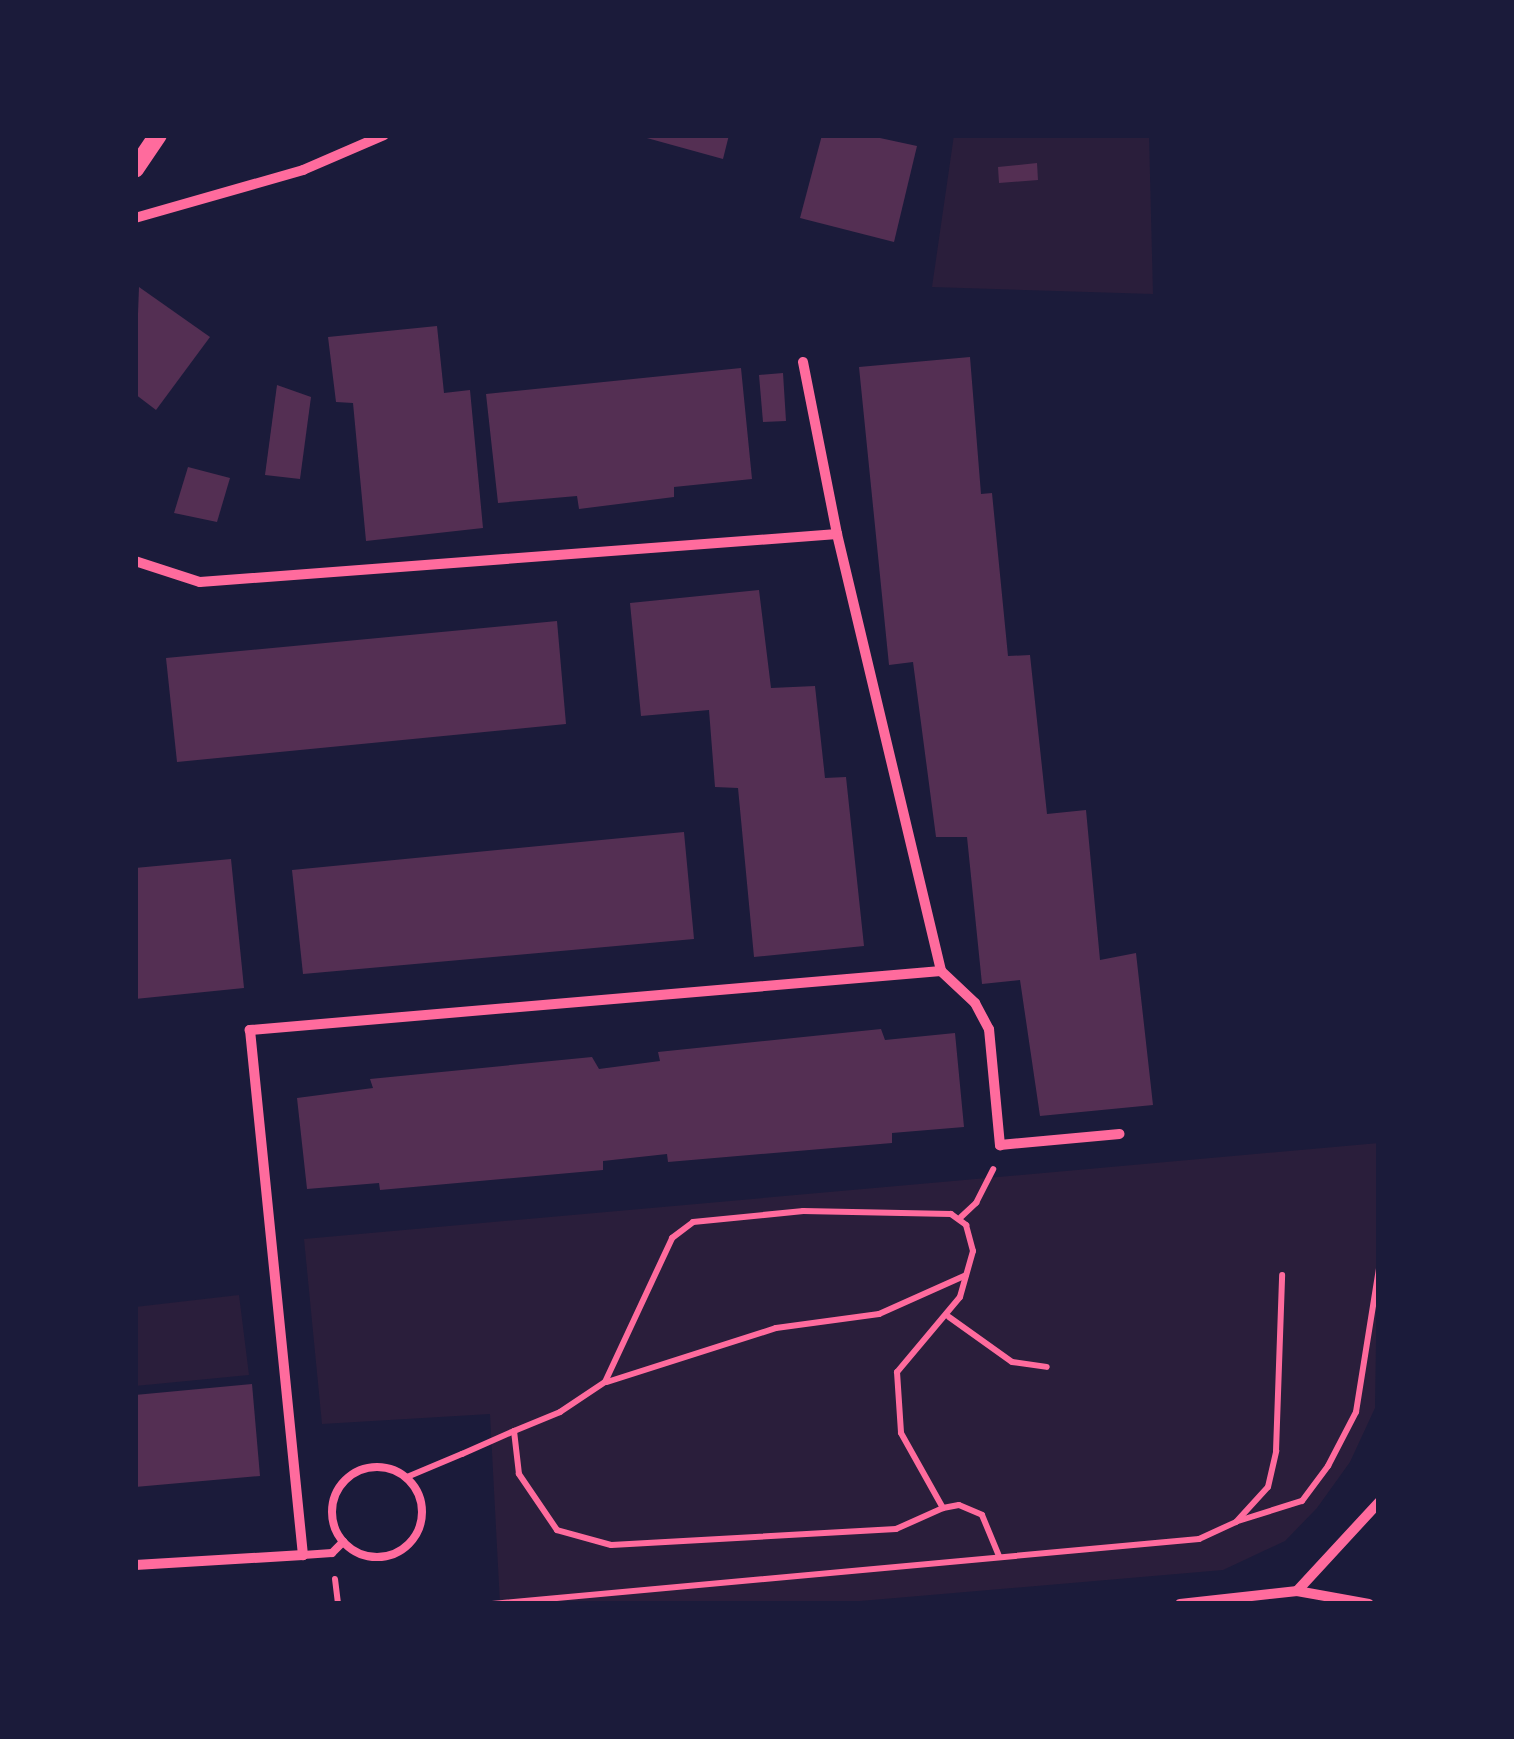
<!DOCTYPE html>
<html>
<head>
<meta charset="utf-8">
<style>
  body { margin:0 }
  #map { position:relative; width:1514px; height:1739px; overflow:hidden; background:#1b1b3a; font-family:Merriweather,serif }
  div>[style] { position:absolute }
  .green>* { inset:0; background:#2a1e3b }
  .building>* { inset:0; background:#542f53 }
  .path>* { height:6px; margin:-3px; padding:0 3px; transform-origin:3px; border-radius:3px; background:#ff6b9d }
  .service>* { height:8px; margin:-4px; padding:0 4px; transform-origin:4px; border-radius:4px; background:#ff6b9d }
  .service>.ring { margin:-4px; padding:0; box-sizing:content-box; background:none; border:8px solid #ff6b9d; border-radius:50% }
  .minor>* { height:10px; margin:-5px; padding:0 5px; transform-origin:5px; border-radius:5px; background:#ff6b9d }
  .tertiary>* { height:18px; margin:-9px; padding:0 9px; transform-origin:9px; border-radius:9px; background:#ff6b9d }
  span { translate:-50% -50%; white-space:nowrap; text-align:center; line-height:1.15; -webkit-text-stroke:10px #1b1b3a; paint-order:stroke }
  .frame { position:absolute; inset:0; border:138px solid #1b1b3a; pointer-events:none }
</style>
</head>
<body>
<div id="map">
  <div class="green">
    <i style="clip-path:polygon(954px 135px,1149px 135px,1153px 294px,932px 287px)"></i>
    <i style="clip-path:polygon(1379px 1143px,1375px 1408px,1350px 1462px,1317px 1508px,1285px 1541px,1223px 1570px,825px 1604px,500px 1604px,490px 1414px,322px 1424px,304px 1239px)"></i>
    <i style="clip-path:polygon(239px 1295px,249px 1375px,135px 1386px,135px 1307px)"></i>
  </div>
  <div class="building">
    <i style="clip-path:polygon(636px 135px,729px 135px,723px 159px)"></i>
    <i style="clip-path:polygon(822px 135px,866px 135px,917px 146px,894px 242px,800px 218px)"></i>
    <i style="clip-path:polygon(1037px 163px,1038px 180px,999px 183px,998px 167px)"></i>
    <i style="clip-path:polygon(139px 287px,210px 337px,156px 410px,135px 394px)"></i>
    <i style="clip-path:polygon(437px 326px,444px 393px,470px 390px,483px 528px,366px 541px,353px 403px,336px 402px,328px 337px)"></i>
    <i style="clip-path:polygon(970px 357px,981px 494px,992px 493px,1008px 656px,1030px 655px,1047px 814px,1086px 810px,1100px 960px,1136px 953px,1153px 1105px,1040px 1116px,1020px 980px,982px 984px,967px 837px,936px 837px,913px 662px,889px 665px,859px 367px)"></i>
    <i style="clip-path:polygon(741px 368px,752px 479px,674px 487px,674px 497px,579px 509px,577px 496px,498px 503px,486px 394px)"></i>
    <i style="clip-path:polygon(783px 373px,786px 421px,763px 422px,759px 375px)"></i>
    <i style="clip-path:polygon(277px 385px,311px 397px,300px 479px,265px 475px)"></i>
    <i style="clip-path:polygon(188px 467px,230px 478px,217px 522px,174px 513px)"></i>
    <i style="clip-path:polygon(759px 590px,771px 688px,815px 686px,825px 778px,846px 777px,864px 946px,754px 957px,738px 788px,715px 787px,709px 710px,641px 716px,630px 603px)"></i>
    <i style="clip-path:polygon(557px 621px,566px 724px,177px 762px,166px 658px)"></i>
    <i style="clip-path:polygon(684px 832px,694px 939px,303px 974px,292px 870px)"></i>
    <i style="clip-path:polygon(231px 859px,244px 988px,135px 999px,135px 868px)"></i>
    <i style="clip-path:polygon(881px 1029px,885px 1040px,955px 1033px,964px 1127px,892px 1133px,892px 1143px,668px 1162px,667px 1154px,603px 1161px,603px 1170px,380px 1190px,379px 1183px,307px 1189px,297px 1098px,373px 1088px,370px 1079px,592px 1057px,599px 1069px,660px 1061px,658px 1052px)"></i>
    <i style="clip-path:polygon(252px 1384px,260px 1476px,135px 1487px,135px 1395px)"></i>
  </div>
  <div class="path">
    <i style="left:961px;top:1217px;width:21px;rotate:-43deg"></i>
    <i style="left:976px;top:1203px;width:38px;rotate:-63deg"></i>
    <i style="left:949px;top:1317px;width:77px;rotate:35.5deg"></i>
    <i style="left:1012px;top:1362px;width:35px;rotate:8deg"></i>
    <i style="left:607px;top:1382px;width:177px;rotate:-17.7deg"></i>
    <i style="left:776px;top:1328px;width:104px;rotate:-7.7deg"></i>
    <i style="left:879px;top:1314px;width:95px;rotate:-24.1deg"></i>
    <i style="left:407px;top:1477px;width:60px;rotate:-22.7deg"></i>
    <i style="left:462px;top:1454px;width:57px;rotate:-23.9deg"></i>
    <i style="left:514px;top:1431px;width:50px;rotate:-22.4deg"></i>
    <i style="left:560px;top:1412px;width:54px;rotate:-33.7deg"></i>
    <i style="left:605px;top:1382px;width:159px;rotate:-65deg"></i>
    <i style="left:672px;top:1238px;width:26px;rotate:-37deg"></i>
    <i style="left:693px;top:1222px;width:111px;rotate:-5.7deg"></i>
    <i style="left:803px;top:1211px;width:148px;rotate:1.2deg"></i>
    <i style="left:951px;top:1214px;width:19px;rotate:36deg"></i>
    <i style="left:966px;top:1225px;width:27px;rotate:75deg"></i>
    <i style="left:973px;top:1251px;width:48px;rotate:105.8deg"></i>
    <i style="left:960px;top:1297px;width:98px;rotate:130deg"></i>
    <i style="left:897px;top:1372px;width:61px;rotate:86.2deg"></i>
    <i style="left:901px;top:1433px;width:86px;rotate:60.8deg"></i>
    <i style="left:943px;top:1508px;width:51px;rotate:155.9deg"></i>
    <i style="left:896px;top:1529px;width:285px;rotate:176.8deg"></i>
    <i style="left:611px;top:1545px;width:56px;rotate:-164.5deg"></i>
    <i style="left:557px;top:1530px;width:68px;rotate:-124.2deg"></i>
    <i style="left:519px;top:1474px;width:43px;rotate:-96.6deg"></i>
    <i style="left:943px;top:1508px;width:16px;rotate:-11deg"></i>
    <i style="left:959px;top:1505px;width:25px;rotate:23deg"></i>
    <i style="left:982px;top:1515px;width:44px;rotate:67.5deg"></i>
    <i style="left:1238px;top:1521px;width:67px;rotate:-17.4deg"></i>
    <i style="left:1302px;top:1501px;width:44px;rotate:-53.4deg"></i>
    <i style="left:1328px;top:1466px;width:61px;rotate:-62.6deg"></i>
    <i style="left:1356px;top:1412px;width:145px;rotate:-80.9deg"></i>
    <i style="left:335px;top:1579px;width:25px;rotate:83deg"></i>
    <i style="left:492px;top:1604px;width:710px;rotate:-5.25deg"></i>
    <i style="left:1199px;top:1539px;width:41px;rotate:-24.7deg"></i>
    <i style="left:1236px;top:1522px;width:47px;rotate:-47.6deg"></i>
    <i style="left:1268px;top:1487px;width:37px;rotate:-77deg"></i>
    <i style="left:1276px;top:1451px;width:176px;rotate:-88deg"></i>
  </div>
  <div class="service">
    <i class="ring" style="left:332px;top:1467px;width:82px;height:82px"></i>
    <i style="left:303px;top:1555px;width:29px;rotate:-4deg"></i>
    <i style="left:332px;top:1553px;width:16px;rotate:-45deg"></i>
  </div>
  <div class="minor">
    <i style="left:135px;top:218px;width:175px;rotate:-15.9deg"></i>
    <i style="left:303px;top:170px;width:88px;rotate:-23.4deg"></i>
    <i style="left:803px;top:362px;width:175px;rotate:78.8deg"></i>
    <i style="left:135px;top:561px;width:68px;rotate:17.9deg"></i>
    <i style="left:200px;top:582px;width:639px;rotate:-4.31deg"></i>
    <i style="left:837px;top:534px;width:449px;rotate:76.6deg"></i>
    <i style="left:941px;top:971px;width:694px;rotate:175.12deg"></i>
    <i style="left:250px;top:1030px;width:528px;rotate:84.24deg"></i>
    <i style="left:303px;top:1555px;width:168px;rotate:176.6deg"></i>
    <i style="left:941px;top:971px;width:47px;rotate:43.3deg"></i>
    <i style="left:975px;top:1003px;width:30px;rotate:62deg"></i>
    <i style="left:989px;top:1029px;width:117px;rotate:84.6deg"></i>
    <i style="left:1000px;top:1145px;width:120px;rotate:-5.3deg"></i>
    <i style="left:1297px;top:1591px;width:121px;rotate:-47.3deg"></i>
    <i style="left:1180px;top:1604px;width:118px;rotate:-6.3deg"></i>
    <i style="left:1297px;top:1591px;width:73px;rotate:10.2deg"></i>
  </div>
  <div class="tertiary">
    <i style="left:135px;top:169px;width:41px;rotate:-55.9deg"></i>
  </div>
  <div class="frame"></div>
</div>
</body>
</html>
